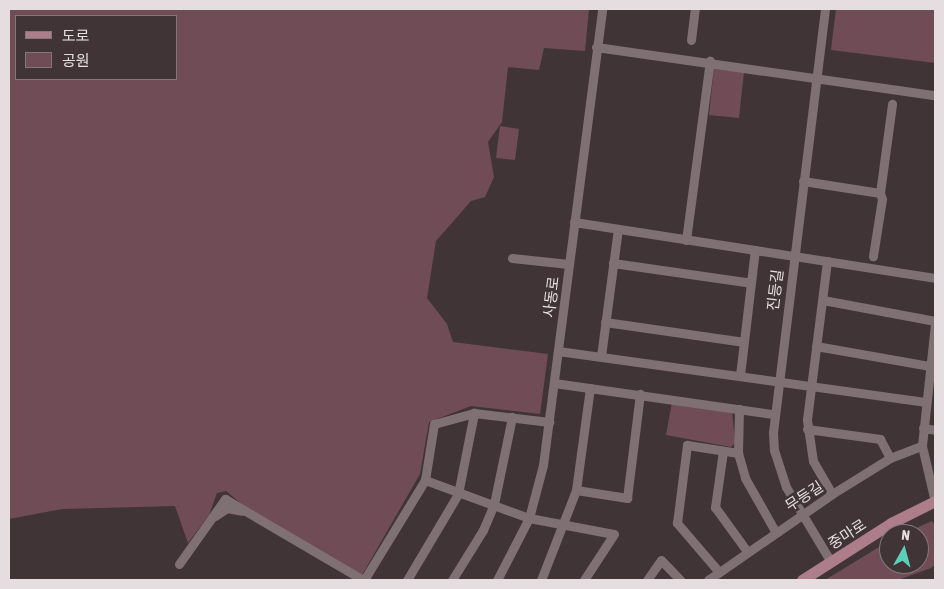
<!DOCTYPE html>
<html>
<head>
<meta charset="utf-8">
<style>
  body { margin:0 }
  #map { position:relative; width:944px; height:589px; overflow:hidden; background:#403437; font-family:"Asap Condensed","Noto Sans KR",sans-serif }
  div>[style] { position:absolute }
  .green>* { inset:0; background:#704d56 }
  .minor>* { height:9px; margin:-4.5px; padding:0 4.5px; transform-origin:4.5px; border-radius:4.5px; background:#7f7074 }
  .major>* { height:11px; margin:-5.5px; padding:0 5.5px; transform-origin:5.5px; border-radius:5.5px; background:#ad7d8a }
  span { translate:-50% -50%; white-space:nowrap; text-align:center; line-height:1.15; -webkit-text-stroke:5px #403437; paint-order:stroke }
  .street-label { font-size:15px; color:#e5dddf }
  .frame { position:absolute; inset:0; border:10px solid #e5dddf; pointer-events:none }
  .legend { position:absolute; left:15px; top:15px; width:162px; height:65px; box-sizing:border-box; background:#403437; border:1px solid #82787a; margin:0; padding:6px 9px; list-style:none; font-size:15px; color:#e5dddf }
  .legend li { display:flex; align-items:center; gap:10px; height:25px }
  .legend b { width:25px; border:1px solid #82787a }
  .north { position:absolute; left:879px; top:524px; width:50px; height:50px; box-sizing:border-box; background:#403437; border:1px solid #82787a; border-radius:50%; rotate:7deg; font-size:14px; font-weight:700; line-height:20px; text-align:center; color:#e5dddf }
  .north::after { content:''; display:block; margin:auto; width:18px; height:22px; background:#5dceb9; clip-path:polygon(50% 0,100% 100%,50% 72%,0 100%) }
</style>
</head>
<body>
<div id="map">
  <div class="green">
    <i style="clip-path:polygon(evenodd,9px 9px,589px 9px,585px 51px,544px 48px,539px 70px,508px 67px,502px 122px,488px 142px,494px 177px,485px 197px,471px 201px,436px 241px,427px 298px,447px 324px,453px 342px,548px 354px,540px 414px,471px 406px,429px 422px,420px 474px,362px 575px,249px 510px,226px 491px,217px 493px,209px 515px,188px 543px,175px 506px,62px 509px,9px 519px,9px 9px,16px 16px,176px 16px,176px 79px,16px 79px,16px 16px)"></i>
    <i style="clip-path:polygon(836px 9px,935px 9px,935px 63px,831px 50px)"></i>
    <i style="clip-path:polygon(714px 69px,744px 72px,739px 118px,709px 115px)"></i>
    <i style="clip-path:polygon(500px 126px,519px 129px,515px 160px,496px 158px)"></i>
    <i style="clip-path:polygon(672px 402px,732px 411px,735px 443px,731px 447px,666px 435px)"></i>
    <i style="clip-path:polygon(932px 521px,935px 525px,935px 565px,931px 568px,898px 580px,825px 580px,889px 541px,889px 564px,919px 564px,919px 534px,903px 534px)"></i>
  </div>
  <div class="minor">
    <i style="left:825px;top:9px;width:426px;rotate:97deg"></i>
    <i style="left:773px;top:432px;width:18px;rotate:87deg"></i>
    <i style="left:774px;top:450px;width:39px;rotate:72deg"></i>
    <i style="left:786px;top:487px;width:87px;rotate:59deg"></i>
    <i style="left:691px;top:40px;width:31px;rotate:-83deg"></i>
    <i style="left:596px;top:47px;width:342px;rotate:8.1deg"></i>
    <i style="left:803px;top:181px;width:78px;rotate:8.9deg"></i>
    <i style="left:880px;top:193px;width:6px;rotate:72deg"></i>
    <i style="left:882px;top:199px;width:58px;rotate:99deg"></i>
    <i style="left:880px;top:193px;width:90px;rotate:-82.3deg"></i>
    <i style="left:574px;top:222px;width:365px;rotate:8.8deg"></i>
    <i style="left:686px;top:240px;width:181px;rotate:-82.4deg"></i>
    <i style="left:512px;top:258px;width:57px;rotate:6deg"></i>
    <i style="left:827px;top:261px;width:160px;rotate:97.2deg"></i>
    <i style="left:807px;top:420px;width:41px;rotate:81.7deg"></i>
    <i style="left:813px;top:461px;width:38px;rotate:60deg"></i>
    <i style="left:613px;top:263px;width:139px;rotate:8.2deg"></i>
    <i style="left:823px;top:300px;width:114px;rotate:10.6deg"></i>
    <i style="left:605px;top:322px;width:139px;rotate:8.2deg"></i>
    <i style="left:935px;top:324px;width:123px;rotate:96.1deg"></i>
    <i style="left:922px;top:446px;width:57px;rotate:76.9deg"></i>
    <i style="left:816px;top:346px;width:116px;rotate:10deg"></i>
    <i style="left:558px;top:351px;width:372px;rotate:7.9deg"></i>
    <i style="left:601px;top:356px;width:128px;rotate:-82.4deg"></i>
    <i style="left:740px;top:375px;width:126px;rotate:-83.2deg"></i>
    <i style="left:554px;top:383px;width:221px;rotate:8.1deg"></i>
    <i style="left:739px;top:409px;width:44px;rotate:91.3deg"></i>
    <i style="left:738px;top:453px;width:26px;rotate:74deg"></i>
    <i style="left:745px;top:478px;width:61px;rotate:60.5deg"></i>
    <i style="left:923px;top:428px;width:12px;rotate:9deg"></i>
    <i style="left:807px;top:429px;width:74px;rotate:7.8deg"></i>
    <i style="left:880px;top:439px;width:21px;rotate:62deg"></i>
    <i style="left:723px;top:451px;width:57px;rotate:98.1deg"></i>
    <i style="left:715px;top:507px;width:53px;rotate:54.2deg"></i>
    <i style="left:425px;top:480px;width:111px;rotate:20.1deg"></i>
    <i style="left:529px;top:518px;width:86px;rotate:10.7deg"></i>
    <i style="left:614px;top:534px;width:55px;rotate:123.1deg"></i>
    <i style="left:576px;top:490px;width:52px;rotate:8.9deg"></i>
    <i style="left:627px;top:498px;width:105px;rotate:-82.9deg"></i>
    <i style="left:215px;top:516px;width:14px;rotate:-34deg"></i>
    <i style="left:227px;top:508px;width:15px;rotate:11deg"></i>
    <i style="left:179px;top:564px;width:80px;rotate:-54.7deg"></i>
    <i style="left:225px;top:499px;width:160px;rotate:30.4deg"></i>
    <i style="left:719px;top:572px;width:65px;rotate:-130.6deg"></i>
    <i style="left:677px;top:523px;width:79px;rotate:-82.7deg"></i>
    <i style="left:687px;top:445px;width:52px;rotate:8.9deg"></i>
    <i style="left:364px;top:580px;width:117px;rotate:-58.6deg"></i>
    <i style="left:425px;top:480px;width:57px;rotate:-80.9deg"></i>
    <i style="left:434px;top:424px;width:41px;rotate:-15.4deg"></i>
    <i style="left:474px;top:413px;width:76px;rotate:6.8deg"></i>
    <i style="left:407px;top:580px;width:100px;rotate:-59.3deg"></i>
    <i style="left:458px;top:494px;width:83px;rotate:-78.8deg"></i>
    <i style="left:452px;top:580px;width:59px;rotate:-58.2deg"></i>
    <i style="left:483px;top:530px;width:28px;rotate:-67deg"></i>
    <i style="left:494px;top:504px;width:89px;rotate:-78.3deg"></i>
    <i style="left:497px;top:580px;width:70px;rotate:-62.7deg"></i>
    <i style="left:529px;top:518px;width:55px;rotate:-75.2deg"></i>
    <i style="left:543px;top:465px;width:460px;rotate:-82.6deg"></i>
    <i style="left:541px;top:580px;width:97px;rotate:-68.7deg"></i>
    <i style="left:576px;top:490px;width:103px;rotate:-82.2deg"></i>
    <i style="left:647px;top:580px;width:24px;rotate:-55deg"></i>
    <i style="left:661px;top:560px;width:28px;rotate:46deg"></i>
    <i style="left:708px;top:580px;width:151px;rotate:-34.7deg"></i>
    <i style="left:832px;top:494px;width:68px;rotate:-31.8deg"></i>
    <i style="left:890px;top:458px;width:34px;rotate:-21deg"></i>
  </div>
  <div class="major">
    <i style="left:802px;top:580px;width:106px;rotate:-32.6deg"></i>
    <i style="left:891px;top:523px;width:49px;rotate:-26.6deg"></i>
  </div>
  <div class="street-label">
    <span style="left:775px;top:290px;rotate:-83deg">진등길</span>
    <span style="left:551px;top:297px;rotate:-83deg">사동로</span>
    <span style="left:804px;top:496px;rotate:-33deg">무등길</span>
    <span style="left:847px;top:534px;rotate:-33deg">중마로</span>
  </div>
  <div class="frame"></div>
  <ul class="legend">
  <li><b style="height:6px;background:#ad7d8a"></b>도로</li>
  <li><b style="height:14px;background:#704d56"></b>공원</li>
  </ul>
  <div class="north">N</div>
</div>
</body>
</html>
